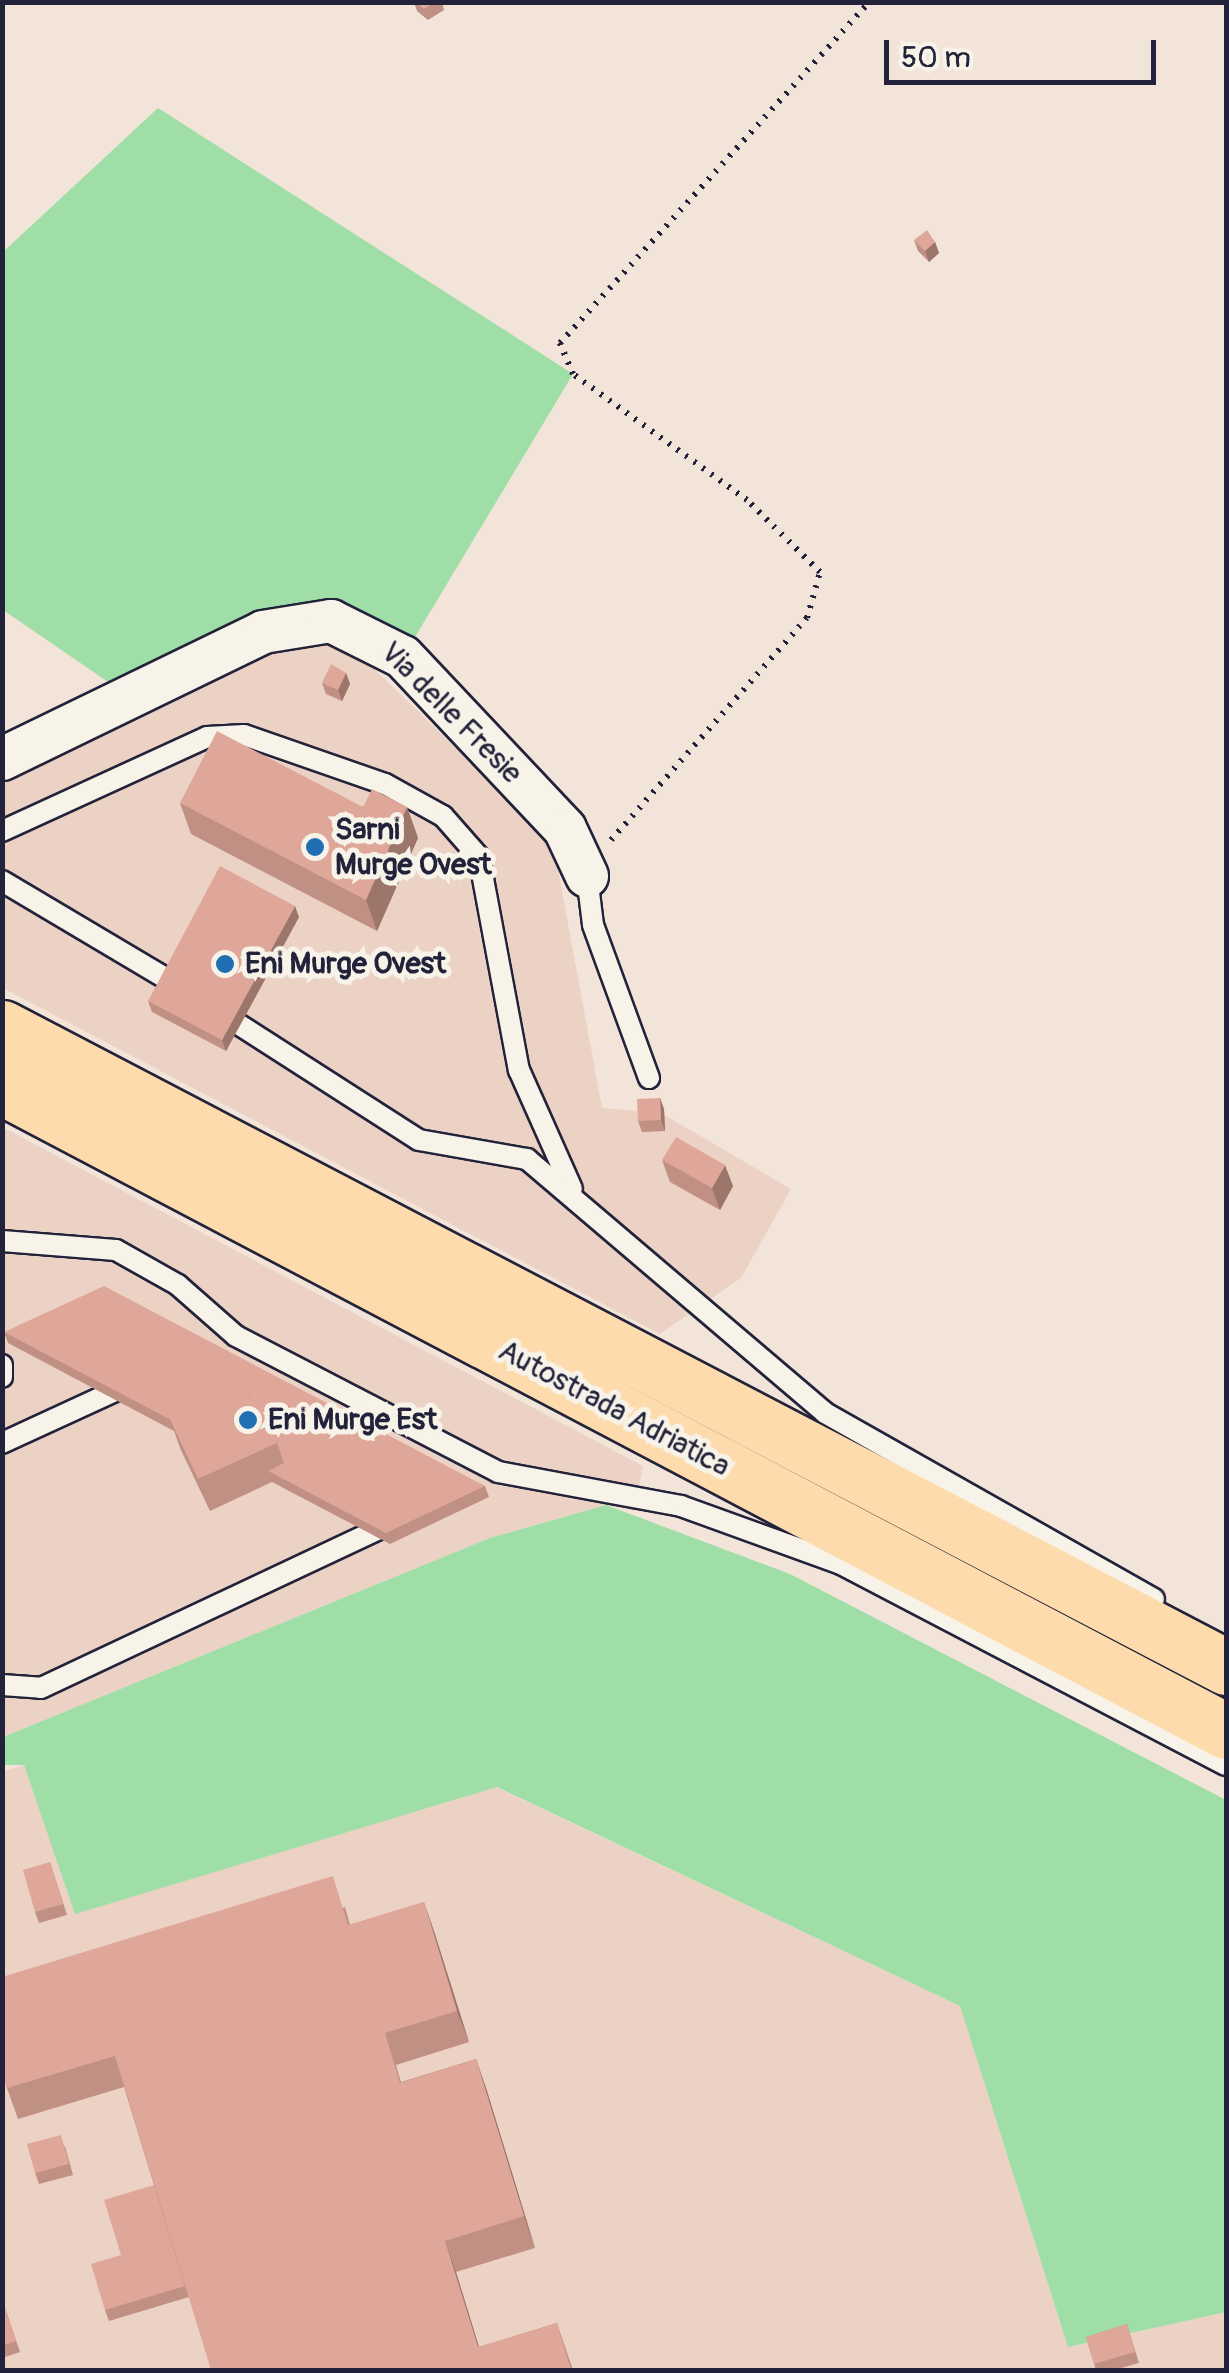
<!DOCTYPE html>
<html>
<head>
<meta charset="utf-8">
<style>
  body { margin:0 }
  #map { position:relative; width:1229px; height:2373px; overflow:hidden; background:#f2e4d8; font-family:Pangolin,sans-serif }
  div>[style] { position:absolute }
  .built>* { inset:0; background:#ecd2c5 }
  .green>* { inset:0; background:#9fdea7 }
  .path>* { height:6px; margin-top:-3px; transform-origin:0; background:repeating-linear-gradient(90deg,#22223b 0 2.5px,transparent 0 10.5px) }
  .roads { filter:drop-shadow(2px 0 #22223b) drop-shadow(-2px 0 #22223b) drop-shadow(0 2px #22223b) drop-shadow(0 -2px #22223b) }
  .service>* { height:20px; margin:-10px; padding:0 10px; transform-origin:10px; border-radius:10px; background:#f7f3e8 }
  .minor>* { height:42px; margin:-21px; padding:0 21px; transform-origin:21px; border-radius:21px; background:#f7f3e8 }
  .motorway>* { height:55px; margin:-27.5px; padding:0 27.5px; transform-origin:27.5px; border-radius:27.5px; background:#fedbac }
  .wall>* { inset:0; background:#c09084 }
  .shaded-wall>* { inset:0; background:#9c756b }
  .building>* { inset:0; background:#dfa799 }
  .dots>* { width:28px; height:28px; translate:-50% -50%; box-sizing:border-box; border:5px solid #f7f3e8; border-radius:50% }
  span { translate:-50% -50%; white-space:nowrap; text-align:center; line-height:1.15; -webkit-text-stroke:10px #f7f3e8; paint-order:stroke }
  .street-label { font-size:30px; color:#22223b }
  .poi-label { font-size:30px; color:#22223b; font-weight:700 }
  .left { translate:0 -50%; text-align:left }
  .frame { position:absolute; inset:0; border:5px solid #22223b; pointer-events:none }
  .scale { position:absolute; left:884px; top:40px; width:272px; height:45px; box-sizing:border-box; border:5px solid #22223b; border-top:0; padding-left:12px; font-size:30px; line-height:35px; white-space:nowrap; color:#22223b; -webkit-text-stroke:8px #f7f3e8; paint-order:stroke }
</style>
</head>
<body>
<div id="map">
  <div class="built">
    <i style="clip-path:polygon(311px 635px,369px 664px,537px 826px,557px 865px,602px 1108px,661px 1113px,791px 1189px,741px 1278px,660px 1334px,3px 988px,2px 771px)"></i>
    <i style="clip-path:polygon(2px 1127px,643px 1466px,634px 1511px,605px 1505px,490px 1538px,3px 1737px)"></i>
    <i style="clip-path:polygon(24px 1765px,76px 1913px,496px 1787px,960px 2006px,1068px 2347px,1226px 2312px,1226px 2370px,3px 2370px,2px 1772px)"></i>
  </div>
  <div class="green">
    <i style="clip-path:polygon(158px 108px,573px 374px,403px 657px,331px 621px,133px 699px,3px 610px,3px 252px)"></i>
    <i style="clip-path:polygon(606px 1505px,790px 1574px,1226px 1800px,1226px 2312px,1068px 2347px,960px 2006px,497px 1787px,75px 1914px,24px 1765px,3px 1765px,3px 1737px,490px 1538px)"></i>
  </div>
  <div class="path">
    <i style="left:611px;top:840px;width:296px;rotate:-48.6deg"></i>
    <i style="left:807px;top:618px;width:48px;rotate:-74.2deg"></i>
    <i style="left:820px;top:572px;width:103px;rotate:-135.4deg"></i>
    <i style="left:747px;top:500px;width:215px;rotate:-144.1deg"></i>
    <i style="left:573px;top:374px;width:34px;rotate:-113deg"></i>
    <i style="left:560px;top:343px;width:460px;rotate:-47.8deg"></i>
  </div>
  <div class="roads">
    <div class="service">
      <i style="left:2px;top:831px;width:226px;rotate:-24.6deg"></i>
      <i style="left:207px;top:737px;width:37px;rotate:-3deg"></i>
      <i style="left:244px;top:735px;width:149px;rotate:19.2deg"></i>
      <i style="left:385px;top:784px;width:66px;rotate:28.9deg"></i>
      <i style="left:443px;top:816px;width:55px;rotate:48.7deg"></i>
      <i style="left:479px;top:857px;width:217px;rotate:79.4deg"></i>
      <i style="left:519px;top:1070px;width:130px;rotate:66deg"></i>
      <i style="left:587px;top:876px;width:49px;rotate:83deg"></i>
      <i style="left:593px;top:925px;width:163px;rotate:69.9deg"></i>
      <i style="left:2px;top:881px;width:212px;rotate:30.7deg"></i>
      <i style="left:221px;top:1013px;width:235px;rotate:32.7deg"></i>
      <i style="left:419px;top:1140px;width:110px;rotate:10deg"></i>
      <i style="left:527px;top:1159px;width:392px;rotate:40.4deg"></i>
      <i style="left:825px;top:1413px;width:378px;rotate:29.5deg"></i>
      <i style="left:2px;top:1241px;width:114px;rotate:4.5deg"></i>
      <i style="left:116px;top:1250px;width:71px;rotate:29.4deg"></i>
      <i style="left:178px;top:1285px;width:77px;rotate:41.3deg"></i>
      <i style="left:236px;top:1336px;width:295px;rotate:27.4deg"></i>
      <i style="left:498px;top:1472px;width:186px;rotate:10.5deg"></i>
      <i style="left:681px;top:1506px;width:170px;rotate:19.9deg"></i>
      <i style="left:841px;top:1564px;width:434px;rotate:27.6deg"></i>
      <i style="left:2px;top:1365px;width:12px;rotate:90deg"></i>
      <i style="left:2px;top:1443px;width:139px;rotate:-24.7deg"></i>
      <i style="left:2px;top:1685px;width:39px;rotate:4deg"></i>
      <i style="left:41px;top:1688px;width:389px;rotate:-25.2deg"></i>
    </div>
    <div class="minor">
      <i style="left:2px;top:759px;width:290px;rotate:-25.9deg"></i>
      <i style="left:263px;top:632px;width:69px;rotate:-9.2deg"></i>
      <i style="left:331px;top:621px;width:80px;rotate:26.6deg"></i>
      <i style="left:403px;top:657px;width:236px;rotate:46.7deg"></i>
      <i style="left:565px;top:829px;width:52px;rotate:64.9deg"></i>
    </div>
    <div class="motorway">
      <i style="left:2px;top:1028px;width:1381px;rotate:27.57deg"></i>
      <i style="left:2px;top:1087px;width:1383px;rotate:27.75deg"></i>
    </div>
  </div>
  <div class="wall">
    <i style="clip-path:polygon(414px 2px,442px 2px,444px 10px,428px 20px,417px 11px)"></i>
    <i style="clip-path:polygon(914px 240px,935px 242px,939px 253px,929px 262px,918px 251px)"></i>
    <i style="clip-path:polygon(346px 673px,350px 684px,342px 701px,326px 694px,322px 683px)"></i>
    <i style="clip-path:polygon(180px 803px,407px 807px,418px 838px,377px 931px,191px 834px)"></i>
    <i style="clip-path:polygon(299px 917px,226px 1051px,152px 1012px,148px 1001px)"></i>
    <i style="clip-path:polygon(660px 1098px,664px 1109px,665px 1131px,642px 1132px,638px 1121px)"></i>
    <i style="clip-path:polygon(662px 1160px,733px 1186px,720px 1210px,670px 1182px)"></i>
    <i style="clip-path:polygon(4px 1332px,485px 1486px,489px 1497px,390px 1544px,272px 1482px,210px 1511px,180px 1448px,174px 1431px,8px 1343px)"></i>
    <i style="clip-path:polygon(50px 1862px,67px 1915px,39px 1923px,35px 1912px)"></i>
    <i style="clip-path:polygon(424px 1902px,469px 2042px,396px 2065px,401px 2082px,476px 2059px,487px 2091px,535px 2248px,456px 2272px,479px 2347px,557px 2323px,573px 2370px,189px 2297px,109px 2321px,105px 2310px,154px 2185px,124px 2087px,18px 2119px,2px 2074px,345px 1907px,350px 1925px)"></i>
    <i style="clip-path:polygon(65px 2146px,73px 2175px,39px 2184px,35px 2173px)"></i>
    <i style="clip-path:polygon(2px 2299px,20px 2352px,2px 2358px)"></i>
    <i style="clip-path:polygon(1127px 2324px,1139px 2363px,1114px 2370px,1096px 2370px,1086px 2337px)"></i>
  </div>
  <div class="shaded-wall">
    <i style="clip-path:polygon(935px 242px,939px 253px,929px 262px,925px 251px)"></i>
    <i style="clip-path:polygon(346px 673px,350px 684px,342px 701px,338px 690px)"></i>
    <i style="clip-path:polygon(407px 807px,418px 838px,377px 931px,366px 900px)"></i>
    <i style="clip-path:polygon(295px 906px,299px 917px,226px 1051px,222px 1040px)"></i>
    <i style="clip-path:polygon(660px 1098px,664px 1109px,665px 1131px,661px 1120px)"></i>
    <i style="clip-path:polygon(725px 1165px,733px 1186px,720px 1210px,712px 1188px)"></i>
    <i style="clip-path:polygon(424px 1902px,435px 1934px,469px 2042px,457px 2011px)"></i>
    <i style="clip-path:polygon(476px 2059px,487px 2091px,535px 2248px,524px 2216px)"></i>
    <i style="clip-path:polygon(445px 2241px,456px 2272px,486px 2370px,478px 2347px)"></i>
  </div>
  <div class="building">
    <i style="clip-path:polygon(416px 2px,435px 2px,424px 9px)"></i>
    <i style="clip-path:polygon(927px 230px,935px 242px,925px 251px,914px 240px)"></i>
    <i style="clip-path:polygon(331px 664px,346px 673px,338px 690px,322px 683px)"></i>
    <i style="clip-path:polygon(217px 731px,363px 807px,372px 789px,407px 807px,366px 900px,180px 803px)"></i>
    <i style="clip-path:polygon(220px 866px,295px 906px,222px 1040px,148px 1001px)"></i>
    <i style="clip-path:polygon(660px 1098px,661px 1120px,638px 1121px,637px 1099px)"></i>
    <i style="clip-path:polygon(676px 1137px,725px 1165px,712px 1188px,662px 1160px)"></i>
    <i style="clip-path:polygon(104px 1286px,485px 1486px,386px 1533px,268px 1471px,284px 1463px,277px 1443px,247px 1380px,169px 1417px,171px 1420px,4px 1332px)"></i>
    <i style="clip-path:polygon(247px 1380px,277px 1443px,198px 1479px,169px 1417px)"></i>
    <i style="clip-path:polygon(50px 1862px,63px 1904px,35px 1912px,23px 1870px)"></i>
    <i style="clip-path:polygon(333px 1876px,348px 1925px,424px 1902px,457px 2011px,385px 2033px,400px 2083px,476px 2059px,524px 2216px,445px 2241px,478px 2347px,557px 2323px,571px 2370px,211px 2370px,115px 2056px,7px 2088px,2px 2074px,2px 1977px)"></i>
    <i style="clip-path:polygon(61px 2135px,69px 2164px,35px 2173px,27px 2144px)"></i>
    <i style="clip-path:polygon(154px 2185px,185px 2286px,105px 2310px,91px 2264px,121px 2255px,104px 2200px)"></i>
    <i style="clip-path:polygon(2px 2299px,16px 2341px,2px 2346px)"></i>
    <i style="clip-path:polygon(1127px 2324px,1135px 2352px,1094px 2364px,1086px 2337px)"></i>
  </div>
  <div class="dots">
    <i style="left:315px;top:847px;background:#1f6fb2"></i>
    <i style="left:225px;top:964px;background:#1f6fb2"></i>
    <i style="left:248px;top:1420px;background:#1f6fb2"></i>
  </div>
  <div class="street-label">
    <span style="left:451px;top:713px;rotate:45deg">Via delle Fresie</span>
    <span style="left:614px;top:1409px;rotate:28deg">Autostrada Adriatica</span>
  </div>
  <div class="poi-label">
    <span class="left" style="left:335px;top:847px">Sarni<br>Murge Ovest</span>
    <span class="left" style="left:245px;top:964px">Eni Murge Ovest</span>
    <span class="left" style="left:268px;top:1420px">Eni Murge Est</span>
  </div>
  <div class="frame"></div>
  <div class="scale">50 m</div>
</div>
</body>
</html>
